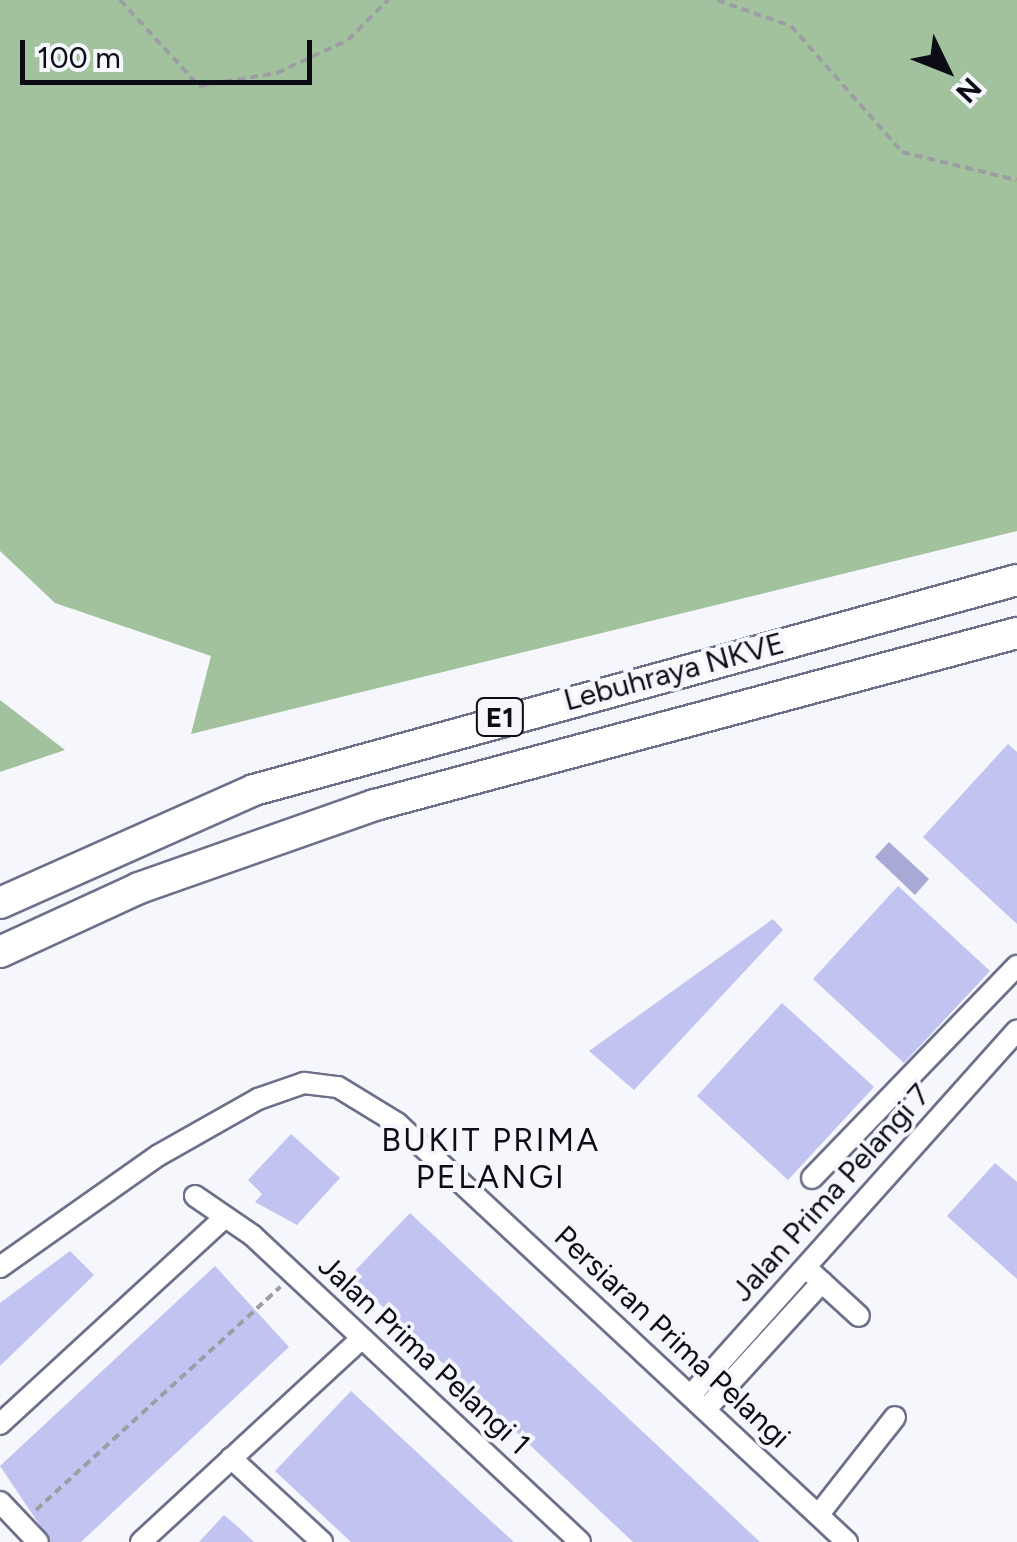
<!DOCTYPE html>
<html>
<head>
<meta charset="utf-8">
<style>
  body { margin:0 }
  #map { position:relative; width:1017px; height:1542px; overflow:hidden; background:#f6f6fd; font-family:Figtree,sans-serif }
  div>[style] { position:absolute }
  .forest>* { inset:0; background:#a1c29d }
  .water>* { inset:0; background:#a8aad6 }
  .building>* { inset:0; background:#c1c3f0 }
  .path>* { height:4px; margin-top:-2px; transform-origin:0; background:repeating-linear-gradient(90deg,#9d9da4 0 8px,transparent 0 13px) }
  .roads { filter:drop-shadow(2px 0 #6e708a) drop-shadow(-2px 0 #6e708a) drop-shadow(0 2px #6e708a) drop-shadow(0 -2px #6e708a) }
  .minor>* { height:20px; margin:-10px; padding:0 10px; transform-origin:10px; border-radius:10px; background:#fff }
  .highway>* { height:30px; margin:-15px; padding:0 15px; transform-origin:15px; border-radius:15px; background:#fff }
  span { translate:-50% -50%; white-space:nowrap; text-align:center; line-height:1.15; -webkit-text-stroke:8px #f6f6fd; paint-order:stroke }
  .shield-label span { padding:2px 8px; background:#f6f6fd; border:2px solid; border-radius:8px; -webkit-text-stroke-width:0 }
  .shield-label { font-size:28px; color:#0c0c15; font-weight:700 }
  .street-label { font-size:30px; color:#0c0c15 }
  .neighbourhood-label { font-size:32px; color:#0c0c15; letter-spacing:2.5px }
  .north { position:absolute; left:897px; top:20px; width:100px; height:100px; -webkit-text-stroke:8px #f6f6fd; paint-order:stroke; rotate:133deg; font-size:28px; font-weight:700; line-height:40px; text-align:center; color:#0c0c15 }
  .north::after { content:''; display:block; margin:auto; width:35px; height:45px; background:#0c0c15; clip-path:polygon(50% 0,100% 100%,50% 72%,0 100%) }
  .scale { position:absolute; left:20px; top:40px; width:292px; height:45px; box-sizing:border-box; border:5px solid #0c0c15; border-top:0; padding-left:12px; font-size:30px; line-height:35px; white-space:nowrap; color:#0c0c15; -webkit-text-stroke:8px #f6f6fd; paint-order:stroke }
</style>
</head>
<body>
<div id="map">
  <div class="forest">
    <i style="clip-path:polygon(0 0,1017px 0,1017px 531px,191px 734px,211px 656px,55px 603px,0 551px)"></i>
    <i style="clip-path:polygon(0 700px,65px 750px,0 772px)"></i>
  </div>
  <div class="water">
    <i style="clip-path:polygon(889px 842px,929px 879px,915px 895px,875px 857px)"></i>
  </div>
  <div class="building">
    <i style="clip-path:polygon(1008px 744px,1017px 752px,1017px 924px,923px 837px)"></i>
    <i style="clip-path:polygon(898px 886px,990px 971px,904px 1063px,813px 979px)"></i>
    <i style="clip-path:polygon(773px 919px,783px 930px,634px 1090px,589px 1051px)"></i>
    <i style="clip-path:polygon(782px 1003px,874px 1087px,788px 1180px,697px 1096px)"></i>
    <i style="clip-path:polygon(291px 1134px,340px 1178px,297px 1225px,255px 1202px,262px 1194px,248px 1180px)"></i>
    <i style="clip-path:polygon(995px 1163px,1017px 1182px,1017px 1279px,947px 1216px)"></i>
    <i style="clip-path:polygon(410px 1213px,760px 1542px,633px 1542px,350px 1276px)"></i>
    <i style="clip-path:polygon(70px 1251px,94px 1275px,0 1366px,0 1303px)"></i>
    <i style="clip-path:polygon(215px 1266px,289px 1347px,81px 1542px,51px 1542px,0 1466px)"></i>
    <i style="clip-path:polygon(351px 1391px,480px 1511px,514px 1542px,351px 1542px,275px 1471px)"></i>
    <i style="clip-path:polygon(224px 1515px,237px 1526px,254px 1542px,199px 1542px)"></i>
  </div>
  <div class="path">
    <i style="left:120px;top:0;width:117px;rotate:47.4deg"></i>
    <i style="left:199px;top:86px;width:79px;rotate:-9.5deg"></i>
    <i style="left:277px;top:73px;width:78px;rotate:-24.9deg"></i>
    <i style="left:348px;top:40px;width:57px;rotate:-45deg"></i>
    <i style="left:717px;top:0;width:78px;rotate:19.4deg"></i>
    <i style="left:791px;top:26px;width:168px;rotate:48.6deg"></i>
    <i style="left:902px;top:152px;width:118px;rotate:13.7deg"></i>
    <i style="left:36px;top:1510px;width:331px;rotate:-42.4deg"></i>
  </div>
  <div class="roads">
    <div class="minor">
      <i style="left:812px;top:1178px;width:295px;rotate:-46deg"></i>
      <i style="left:195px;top:1196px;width:69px;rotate:34.4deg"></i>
      <i style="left:252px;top:1235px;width:449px;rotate:43.1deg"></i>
      <i style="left:0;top:1267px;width:194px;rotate:-35.2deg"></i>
      <i style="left:159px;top:1155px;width:114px;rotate:-29.5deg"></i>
      <i style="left:258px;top:1099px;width:49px;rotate:-19.2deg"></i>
      <i style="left:304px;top:1083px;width:34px;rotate:7deg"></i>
      <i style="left:338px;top:1087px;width:69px;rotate:31.4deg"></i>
      <i style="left:397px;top:1123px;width:615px;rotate:42.96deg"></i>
      <i style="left:813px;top:1274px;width:62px;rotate:42.4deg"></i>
      <i style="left:691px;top:1395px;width:489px;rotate:-48.2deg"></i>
      <i style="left:706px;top:1409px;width:172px;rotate:-47.6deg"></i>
      <i style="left:0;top:1424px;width:301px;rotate:-42.6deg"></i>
      <i style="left:231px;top:1458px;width:124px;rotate:42.7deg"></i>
      <i style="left:0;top:1502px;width:55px;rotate:46.5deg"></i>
      <i style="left:819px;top:1514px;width:123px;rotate:-51.9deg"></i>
      <i style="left:141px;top:1542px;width:298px;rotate:-42.7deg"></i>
    </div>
    <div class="highway">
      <i style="left:0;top:903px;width:278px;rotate:-24deg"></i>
      <i style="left:254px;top:790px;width:791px;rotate:-15.39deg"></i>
      <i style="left:0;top:952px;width:153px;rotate:-24.7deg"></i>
      <i style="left:139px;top:888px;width:250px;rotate:-19.4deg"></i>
      <i style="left:375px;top:805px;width:665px;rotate:-15deg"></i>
    </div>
  </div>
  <div class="shield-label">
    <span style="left:500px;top:717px">E1</span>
  </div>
  <div class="street-label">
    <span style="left:674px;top:672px;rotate:-15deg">Lebuhraya NKVE</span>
    <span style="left:831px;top:1193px;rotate:-48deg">Jalan Prima Pelangi 7</span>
    <span style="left:672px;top:1337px;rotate:43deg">Persiaran Prima Pelangi</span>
    <span style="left:424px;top:1355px;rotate:43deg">Jalan Prima Pelangi 1</span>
  </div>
  <div class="neighbourhood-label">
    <span style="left:491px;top:1159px">BUKIT PRIMA<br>PELANGI</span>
  </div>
  <div class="north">N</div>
  <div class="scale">100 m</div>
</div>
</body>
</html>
